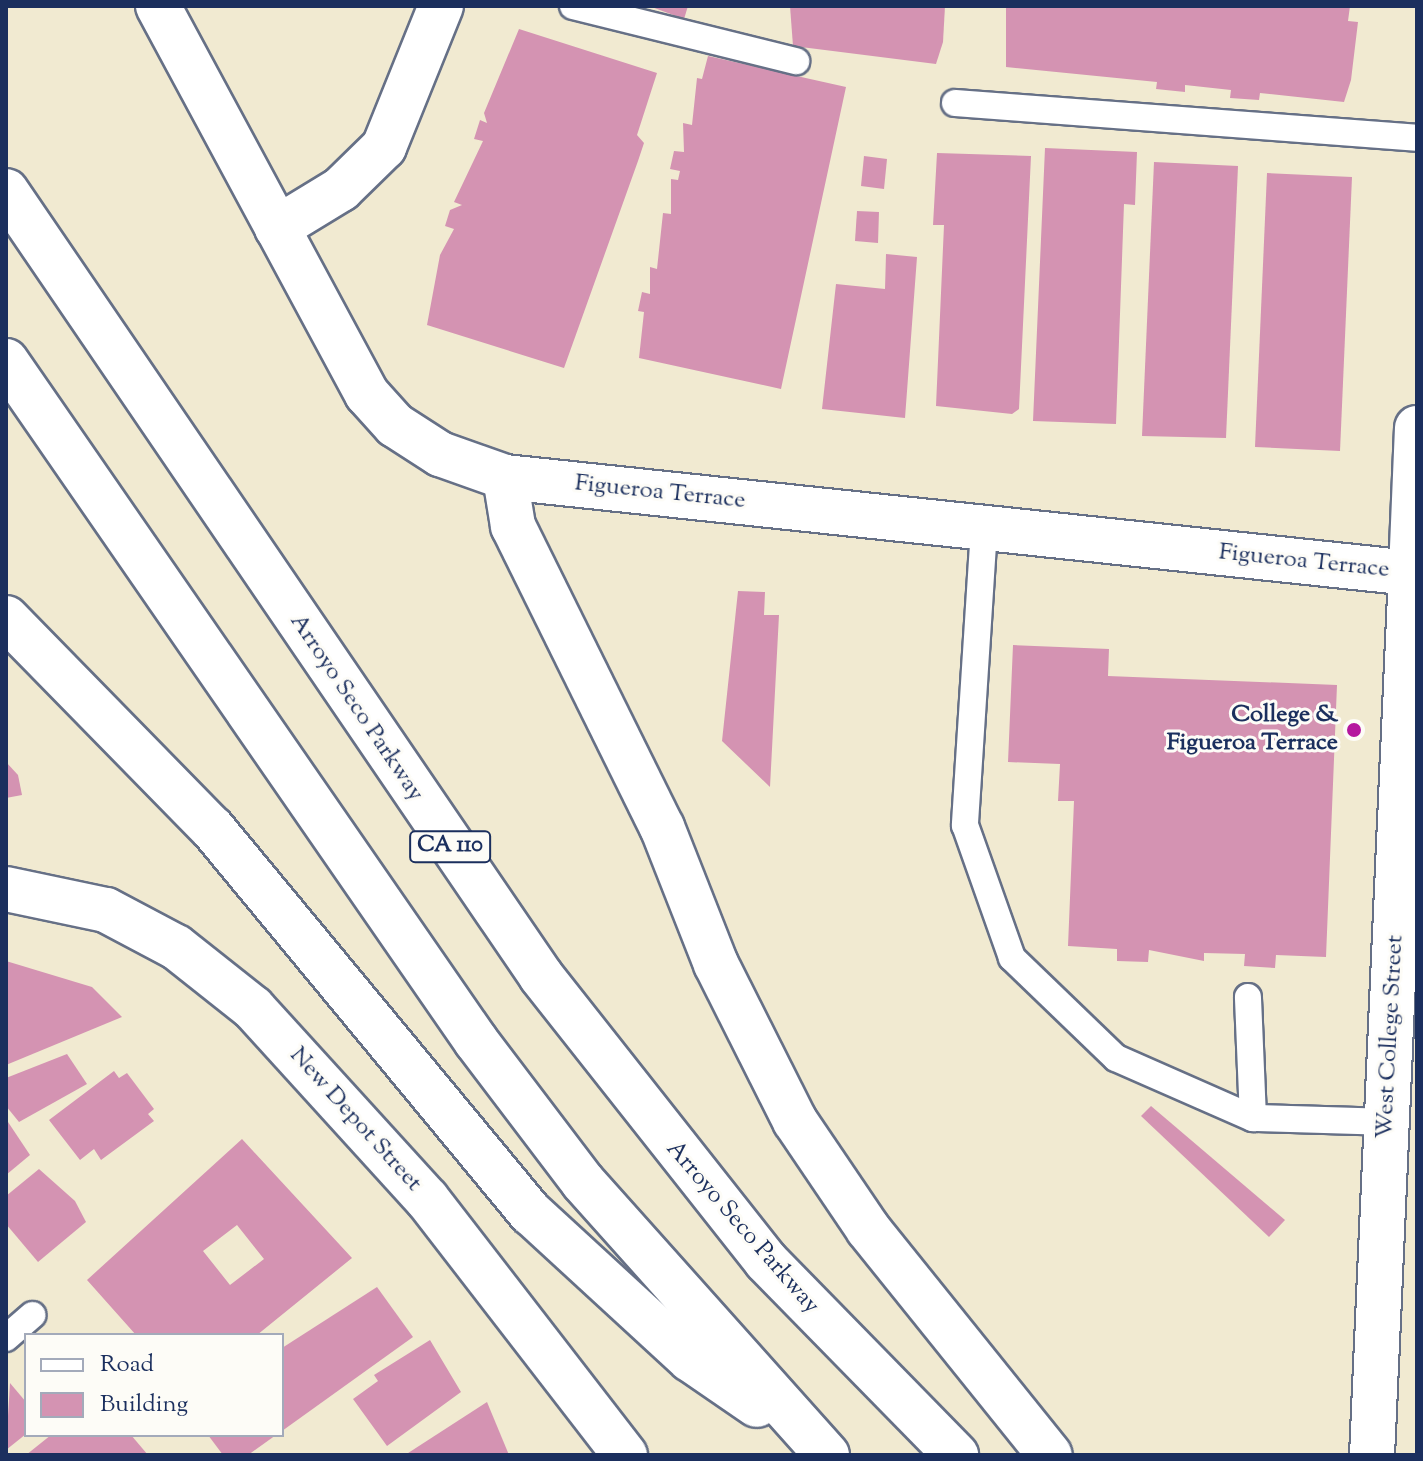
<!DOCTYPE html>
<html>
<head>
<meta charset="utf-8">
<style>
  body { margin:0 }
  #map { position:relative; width:1423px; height:1461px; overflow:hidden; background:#f1ead1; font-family:"Sorts Mill Goudy",serif }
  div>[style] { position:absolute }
  .building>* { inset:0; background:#d493b2 }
  .roads { filter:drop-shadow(2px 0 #667086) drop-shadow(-2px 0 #667086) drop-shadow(0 2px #667086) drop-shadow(0 -2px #667086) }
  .service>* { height:26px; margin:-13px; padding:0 13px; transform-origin:13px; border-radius:13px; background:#fff }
  .minor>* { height:44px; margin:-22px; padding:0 22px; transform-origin:22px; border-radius:22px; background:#fff }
  .tertiary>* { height:44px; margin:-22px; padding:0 22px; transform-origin:22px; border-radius:22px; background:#fff }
  .primary>* { height:44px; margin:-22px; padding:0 22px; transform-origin:22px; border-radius:22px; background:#fff }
  .motorway>* { height:44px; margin:-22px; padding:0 22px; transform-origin:22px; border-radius:22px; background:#fff }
  .dots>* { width:22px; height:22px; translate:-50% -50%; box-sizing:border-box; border:4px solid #fdfcf7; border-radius:50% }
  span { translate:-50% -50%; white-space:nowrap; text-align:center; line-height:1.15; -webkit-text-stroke:6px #fdfcf7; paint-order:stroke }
  .shield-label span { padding:2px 6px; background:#fdfcf7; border:2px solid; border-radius:6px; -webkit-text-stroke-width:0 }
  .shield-label { font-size:22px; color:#1b2f5e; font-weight:700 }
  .street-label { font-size:24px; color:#1b2f5e }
  .poi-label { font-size:24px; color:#1b2f5e; font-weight:700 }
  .right { translate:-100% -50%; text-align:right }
  .frame { position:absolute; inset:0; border:8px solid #1b2f5e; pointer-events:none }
  .legend { position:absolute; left:24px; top:1333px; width:260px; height:104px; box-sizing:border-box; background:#fdfcf7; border:2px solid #a3aaba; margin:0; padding:10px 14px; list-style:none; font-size:24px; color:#1b2f5e }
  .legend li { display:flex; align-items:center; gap:16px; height:40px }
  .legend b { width:40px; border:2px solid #a3aaba }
</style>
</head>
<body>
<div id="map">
  <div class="building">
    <i style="clip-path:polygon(649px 6px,688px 6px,684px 19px)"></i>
    <i style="clip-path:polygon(790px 6px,945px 6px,943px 42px,936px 64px,793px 46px)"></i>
    <i style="clip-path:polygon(1006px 6px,1350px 6px,1348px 21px,1358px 22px,1351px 80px,1344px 102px,1260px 93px,1259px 100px,1230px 98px,1231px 90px,1185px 85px,1185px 92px,1156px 89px,1157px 82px,1006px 67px)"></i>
    <i style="clip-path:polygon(519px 29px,657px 73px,637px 135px,644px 143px,638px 161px,564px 368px,427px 325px,440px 255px,454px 229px,445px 226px,450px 210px,462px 205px,454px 202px,483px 141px,474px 139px,480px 120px,487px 123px,484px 113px)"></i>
    <i style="clip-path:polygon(708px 56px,846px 87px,781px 389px,639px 358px,644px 312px,638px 311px,642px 292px,650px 294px,650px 267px,657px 269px,663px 213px,671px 214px,671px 179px,678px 180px,680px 171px,670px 169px,674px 151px,684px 152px,683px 123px,692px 125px,697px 78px,702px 79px)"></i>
    <i style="clip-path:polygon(1045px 148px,1137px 152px,1135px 205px,1124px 204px,1116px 424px,1033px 421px)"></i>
    <i style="clip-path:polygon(937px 153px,1031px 156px,1019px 409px,1012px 414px,936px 406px,944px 225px,933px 225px)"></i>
    <i style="clip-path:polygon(864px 156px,887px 159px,884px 189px,861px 186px)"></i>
    <i style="clip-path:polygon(1154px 162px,1238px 166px,1226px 438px,1142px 436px)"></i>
    <i style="clip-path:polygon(1267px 173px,1352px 177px,1340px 451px,1255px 447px)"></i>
    <i style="clip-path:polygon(857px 211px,879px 212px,878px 243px,855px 241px)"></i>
    <i style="clip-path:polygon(886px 254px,917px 257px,905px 418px,822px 409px,836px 284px,885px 289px)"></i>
    <i style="clip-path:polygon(738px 591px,765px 592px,764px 615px,779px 615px,770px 787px,722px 741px)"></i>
    <i style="clip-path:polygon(1013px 645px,1109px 649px,1108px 676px,1337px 685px,1326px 957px,1276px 955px,1275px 968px,1244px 966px,1245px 954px,1204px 953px,1204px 961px,1149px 950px,1148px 962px,1117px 961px,1117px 949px,1068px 946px,1074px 801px,1058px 801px,1060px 764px,1008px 762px)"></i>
    <i style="clip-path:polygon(6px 762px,18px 775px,22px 795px,6px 798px)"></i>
    <i style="clip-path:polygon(6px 961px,92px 987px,122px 1017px,6px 1065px)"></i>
    <i style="clip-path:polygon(67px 1054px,87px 1084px,19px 1122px,6px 1106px,6px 1078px)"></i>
    <i style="clip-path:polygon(114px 1071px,119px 1078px,127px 1073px,154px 1109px,148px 1114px,154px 1121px,101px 1160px,94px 1149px,80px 1160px,49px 1120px)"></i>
    <i style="clip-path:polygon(1151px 1106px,1285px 1220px,1269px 1237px,1141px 1116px)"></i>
    <i style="clip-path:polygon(6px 1119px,30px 1155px,6px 1175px)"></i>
    <i style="clip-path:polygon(evenodd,242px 1139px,352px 1258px,257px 1335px,136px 1335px,87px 1280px,242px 1139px,237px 1225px,264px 1259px,230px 1285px,203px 1251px,237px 1225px)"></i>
    <i style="clip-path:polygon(39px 1169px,75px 1201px,86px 1222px,38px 1262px,6px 1224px,6px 1196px)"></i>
    <i style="clip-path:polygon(377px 1287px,413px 1337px,282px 1431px,282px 1348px)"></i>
    <i style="clip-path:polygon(430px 1340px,461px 1392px,387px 1446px,353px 1399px,378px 1381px,374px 1375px)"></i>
    <i style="clip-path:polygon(10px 1383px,26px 1402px,26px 1434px,6px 1450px)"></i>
    <i style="clip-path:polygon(487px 1402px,509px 1455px,405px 1455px)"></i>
    <i style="clip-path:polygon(51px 1435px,131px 1435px,148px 1455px,26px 1455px)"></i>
    <i style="clip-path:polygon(208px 1435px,276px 1435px,248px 1455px,223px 1455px)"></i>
  </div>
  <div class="roads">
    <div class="service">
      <i style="left:573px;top:6px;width:230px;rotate:13.9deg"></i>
      <i style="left:955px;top:103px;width:463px;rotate:4.3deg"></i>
      <i style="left:984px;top:529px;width:297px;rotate:93.7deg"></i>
      <i style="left:965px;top:825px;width:141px;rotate:70.5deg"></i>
      <i style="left:1012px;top:958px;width:144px;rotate:43.9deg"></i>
      <i style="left:1116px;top:1058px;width:150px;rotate:23.7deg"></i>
      <i style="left:1253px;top:1118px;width:121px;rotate:-92.4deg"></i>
      <i style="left:1253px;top:1118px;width:134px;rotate:1.7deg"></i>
      <i style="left:6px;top:1338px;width:35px;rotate:-41deg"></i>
    </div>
    <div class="minor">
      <i style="left:277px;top:228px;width:75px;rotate:-31.4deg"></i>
      <i style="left:341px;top:189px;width:60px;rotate:-44.3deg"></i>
      <i style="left:384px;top:147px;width:152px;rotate:-68deg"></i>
      <i style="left:1417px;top:428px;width:145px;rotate:92.4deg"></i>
      <i style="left:1411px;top:573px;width:6px"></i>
      <i style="left:6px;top:889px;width:102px;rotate:11.9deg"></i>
      <i style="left:106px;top:910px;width:79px;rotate:27.9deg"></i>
      <i style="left:176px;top:947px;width:98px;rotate:38.4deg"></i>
      <i style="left:253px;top:1008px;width:258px;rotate:47.7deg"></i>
      <i style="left:427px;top:1199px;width:324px;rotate:52.3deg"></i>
    </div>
    <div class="tertiary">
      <i style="left:505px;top:477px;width:911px;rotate:6.05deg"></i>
      <i style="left:1411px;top:573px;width:883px;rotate:92.53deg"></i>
    </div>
    <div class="primary">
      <i style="left:158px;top:6px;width:441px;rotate:61.7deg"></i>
      <i style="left:367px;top:394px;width:42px;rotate:47.9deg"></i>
      <i style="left:395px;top:425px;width:54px;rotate:32.8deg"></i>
      <i style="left:440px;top:454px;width:69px;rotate:19.5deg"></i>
    </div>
    <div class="motorway">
      <i style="left:6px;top:191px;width:950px;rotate:55.72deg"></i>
      <i style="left:541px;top:976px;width:363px;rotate:51.7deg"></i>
      <i style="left:766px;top:1261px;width:272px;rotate:45.6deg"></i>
      <i style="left:6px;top:361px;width:827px;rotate:55.35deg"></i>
      <i style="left:476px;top:1041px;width:177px;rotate:52.8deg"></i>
      <i style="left:583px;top:1182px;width:366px;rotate:48.2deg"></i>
      <i style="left:505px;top:477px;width:50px;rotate:80.7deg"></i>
      <i style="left:513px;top:526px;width:336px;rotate:63.7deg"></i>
      <i style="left:662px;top:827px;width:147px;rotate:68.5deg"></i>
      <i style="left:716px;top:964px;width:176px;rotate:63.3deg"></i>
      <i style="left:795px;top:1121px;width:130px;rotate:55.9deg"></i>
      <i style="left:868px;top:1229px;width:290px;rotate:51.2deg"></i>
      <i style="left:6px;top:618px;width:294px;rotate:45.6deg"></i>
      <i style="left:212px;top:828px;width:500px;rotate:50.4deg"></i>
      <i style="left:531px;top:1213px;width:216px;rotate:42.6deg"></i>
      <i style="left:690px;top:1359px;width:81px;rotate:34.5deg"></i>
    </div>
  </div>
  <div class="dots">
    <i style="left:1354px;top:730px;background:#b5179e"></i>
  </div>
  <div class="shield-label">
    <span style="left:450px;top:847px">CA 110</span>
  </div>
  <div class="street-label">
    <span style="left:660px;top:493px;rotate:6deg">Figueroa Terrace</span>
    <span style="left:1304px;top:562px;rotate:6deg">Figueroa Terrace</span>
    <span style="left:356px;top:708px;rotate:56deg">Arroyo Seco Parkway</span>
    <span style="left:1391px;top:1037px;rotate:-87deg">West College Street</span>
    <span style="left:355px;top:1120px;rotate:48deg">New Depot Street</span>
    <span style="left:742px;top:1228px;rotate:49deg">Arroyo Seco Parkway</span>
  </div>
  <div class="poi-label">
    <span class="right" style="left:1338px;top:730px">College &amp;<br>Figueroa Terrace</span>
  </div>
  <div class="frame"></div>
  <ul class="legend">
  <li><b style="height:10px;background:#fff"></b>Road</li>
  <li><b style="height:22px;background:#d493b2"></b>Building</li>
  </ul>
</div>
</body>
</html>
